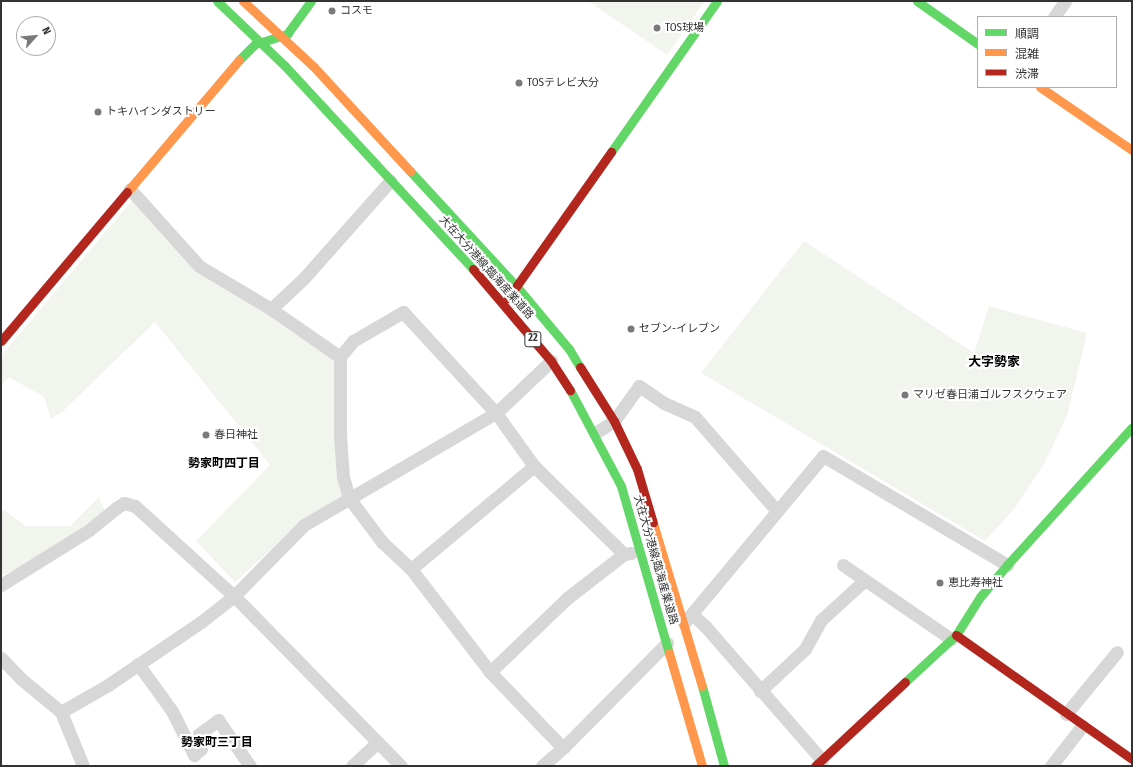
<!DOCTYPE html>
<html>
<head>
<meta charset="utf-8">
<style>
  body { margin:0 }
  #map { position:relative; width:1133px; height:767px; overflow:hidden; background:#fff; font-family:"Fira Sans Condensed","Noto Sans JP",sans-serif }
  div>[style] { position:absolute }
  .green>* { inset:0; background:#f1f5ed }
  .street>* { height:13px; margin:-6.5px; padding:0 6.5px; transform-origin:6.5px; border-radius:6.5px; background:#d7d7d7 }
  .fast>* { height:9px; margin:-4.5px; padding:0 4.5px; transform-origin:4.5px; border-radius:4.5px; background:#63d668 }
  .slow>* { height:9px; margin:-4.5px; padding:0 4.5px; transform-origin:4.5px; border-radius:4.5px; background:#ff974d }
  .jam>* { height:9px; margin:-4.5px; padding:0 4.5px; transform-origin:4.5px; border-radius:4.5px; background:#b3261e }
  .dots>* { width:11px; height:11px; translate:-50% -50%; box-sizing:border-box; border:2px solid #fff; border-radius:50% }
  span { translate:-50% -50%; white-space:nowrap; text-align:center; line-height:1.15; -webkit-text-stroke:4px #fff; paint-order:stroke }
  .shield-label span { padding:1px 3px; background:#fff; border:1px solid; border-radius:3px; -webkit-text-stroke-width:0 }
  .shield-label { font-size:10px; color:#333; font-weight:700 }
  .poi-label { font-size:11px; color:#333 }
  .left { translate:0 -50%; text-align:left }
  .street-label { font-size:11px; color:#333 }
  .neighbourhood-label { font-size:12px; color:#000; font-weight:700 }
  .quarter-label { font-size:13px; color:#000; font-weight:700 }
  .frame { position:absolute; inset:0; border:2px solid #333; pointer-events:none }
  .legend { position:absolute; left:977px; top:16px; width:140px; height:72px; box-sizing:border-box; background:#fff; border:1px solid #adadad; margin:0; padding:5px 7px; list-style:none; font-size:12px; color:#333 }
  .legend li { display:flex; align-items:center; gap:8px; height:20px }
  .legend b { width:20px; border:1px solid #adadad }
  .north { position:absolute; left:16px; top:16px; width:40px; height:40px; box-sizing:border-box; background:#fff; border:1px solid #adadad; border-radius:50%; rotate:63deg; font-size:11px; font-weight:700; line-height:16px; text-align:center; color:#333 }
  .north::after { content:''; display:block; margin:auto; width:14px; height:18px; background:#7a7a7a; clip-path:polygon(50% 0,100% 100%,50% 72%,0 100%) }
</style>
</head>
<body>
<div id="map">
  <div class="green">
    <i style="clip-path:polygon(588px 1px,705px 1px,667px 55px)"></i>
    <i style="clip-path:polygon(134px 198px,195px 269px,265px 311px,337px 359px,345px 495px,300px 524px,235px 582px,196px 541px,270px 465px,155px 322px,63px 411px,51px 419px,44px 397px,9px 377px,1px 386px,1px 356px)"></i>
    <i style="clip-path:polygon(804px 241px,974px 353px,989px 306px,1087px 333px,1067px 416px,1045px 462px,1015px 508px,985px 541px,701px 373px)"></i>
    <i style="clip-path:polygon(99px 497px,105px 511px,42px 556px,1px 576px,1px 508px,26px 526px,70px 526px)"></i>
  </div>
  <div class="street">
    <i style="left:1054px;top:17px;width:19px;rotate:-55deg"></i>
    <i style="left:130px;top:189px;width:103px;rotate:48.1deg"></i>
    <i style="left:199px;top:266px;width:84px;rotate:30.8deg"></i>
    <i style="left:271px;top:309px;width:84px;rotate:34.8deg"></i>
    <i style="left:340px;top:357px;width:78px;rotate:90deg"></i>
    <i style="left:340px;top:435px;width:42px;rotate:85.9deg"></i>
    <i style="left:343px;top:477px;width:22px;rotate:74deg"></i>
    <i style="left:349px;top:498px;width:55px;rotate:53.1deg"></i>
    <i style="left:382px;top:542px;width:40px;rotate:43deg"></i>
    <i style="left:411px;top:569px;width:130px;rotate:52.5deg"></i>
    <i style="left:490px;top:672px;width:105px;rotate:46.2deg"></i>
    <i style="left:271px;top:309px;width:45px;rotate:-43.2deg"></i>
    <i style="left:304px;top:278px;width:130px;rotate:-48.4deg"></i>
    <i style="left:340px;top:357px;width:21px;rotate:-51deg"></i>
    <i style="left:353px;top:341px;width:58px;rotate:-30.1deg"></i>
    <i style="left:403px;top:312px;width:137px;rotate:47.4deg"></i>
    <i style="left:496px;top:413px;width:65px;rotate:54.4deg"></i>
    <i style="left:534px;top:466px;width:126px;rotate:44.4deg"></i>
    <i style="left:595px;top:433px;width:22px;rotate:-32deg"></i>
    <i style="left:614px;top:421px;width:43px;rotate:-54.5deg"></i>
    <i style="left:639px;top:386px;width:30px;rotate:34deg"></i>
    <i style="left:664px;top:403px;width:34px;rotate:24deg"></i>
    <i style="left:695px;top:417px;width:125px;rotate:48.9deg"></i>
    <i style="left:843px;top:565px;width:131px;rotate:34.4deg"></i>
    <i style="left:411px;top:569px;width:160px;rotate:-39.9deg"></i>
    <i style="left:1px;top:585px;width:104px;rotate:-32deg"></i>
    <i style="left:89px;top:530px;width:35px;rotate:-39deg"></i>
    <i style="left:116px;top:508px;width:9px;rotate:-32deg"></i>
    <i style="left:124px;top:503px;width:11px;rotate:15deg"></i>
    <i style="left:135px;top:506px;width:134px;rotate:42.3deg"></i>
    <i style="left:234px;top:596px;width:238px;rotate:45.5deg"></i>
    <i style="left:692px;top:614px;width:18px;rotate:43deg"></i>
    <i style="left:705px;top:626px;width:178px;rotate:48.9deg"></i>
    <i style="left:684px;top:623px;width:217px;rotate:-50.2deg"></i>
    <i style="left:823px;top:456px;width:214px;rotate:30.6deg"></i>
    <i style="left:1px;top:658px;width:28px;rotate:46deg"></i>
    <i style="left:20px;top:678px;width:53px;rotate:39.7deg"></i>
    <i style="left:61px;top:712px;width:58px;rotate:67.8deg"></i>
    <i style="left:138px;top:664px;width:58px;rotate:54.1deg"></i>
    <i style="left:172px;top:711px;width:49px;rotate:63.4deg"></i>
    <i style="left:194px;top:755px;width:9px;rotate:-41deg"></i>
    <i style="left:201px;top:749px;width:15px;rotate:-98deg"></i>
    <i style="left:199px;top:734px;width:24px;rotate:-36deg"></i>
    <i style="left:218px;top:720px;width:56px;rotate:55.2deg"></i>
    <i style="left:490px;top:672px;width:105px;rotate:-43.8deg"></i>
    <i style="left:566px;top:599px;width:73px;rotate:-37.8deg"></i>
    <i style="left:624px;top:554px;width:7px;rotate:-8deg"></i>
    <i style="left:760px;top:691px;width:62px;rotate:-43deg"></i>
    <i style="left:805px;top:649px;width:33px;rotate:-61deg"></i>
    <i style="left:821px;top:620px;width:59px;rotate:-42.3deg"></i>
    <i style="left:61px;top:712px;width:54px;rotate:-29.9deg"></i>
    <i style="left:108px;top:685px;width:112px;rotate:-34.1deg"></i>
    <i style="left:201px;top:622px;width:42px;rotate:-38.2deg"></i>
    <i style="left:234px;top:596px;width:100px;rotate:-45.4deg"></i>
    <i style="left:304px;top:525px;width:222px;rotate:-30.3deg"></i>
    <i style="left:496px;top:413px;width:76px;rotate:-43.4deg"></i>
    <i style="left:1066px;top:714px;width:80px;rotate:-50.6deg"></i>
    <i style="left:352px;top:766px;width:35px;rotate:-43deg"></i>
    <i style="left:542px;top:766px;width:28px;rotate:-41deg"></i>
    <i style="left:563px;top:748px;width:148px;rotate:-45.3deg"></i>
    <i style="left:1051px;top:766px;width:51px;rotate:-52.2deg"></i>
  </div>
  <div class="fast">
    <i style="left:217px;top:1px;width:94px;rotate:43.7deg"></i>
    <i style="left:285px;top:66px;width:277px;rotate:47.2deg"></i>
    <i style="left:917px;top:1px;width:75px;rotate:35.2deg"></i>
    <i style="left:239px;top:60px;width:23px;rotate:-45deg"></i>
    <i style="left:255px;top:44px;width:34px;rotate:-17deg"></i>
    <i style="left:287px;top:34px;width:41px;rotate:-54deg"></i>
    <i style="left:611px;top:152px;width:184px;rotate:-54.9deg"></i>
    <i style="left:410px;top:171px;width:158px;rotate:47.3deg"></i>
    <i style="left:517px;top:287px;width:81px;rotate:50deg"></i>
    <i style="left:569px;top:349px;width:21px;rotate:59deg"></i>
    <i style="left:570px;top:390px;width:109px;rotate:62deg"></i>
    <i style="left:621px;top:486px;width:174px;rotate:74deg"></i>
    <i style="left:905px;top:682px;width:69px;rotate:-42.7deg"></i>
    <i style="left:956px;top:635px;width:45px;rotate:-57.7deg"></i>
    <i style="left:980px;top:597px;width:42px;rotate:-49.8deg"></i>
    <i style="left:1007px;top:565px;width:186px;rotate:-47.8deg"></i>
    <i style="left:702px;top:686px;width:83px;rotate:74.6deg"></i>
  </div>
  <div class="slow">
    <i style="left:243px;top:1px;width:97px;rotate:42.9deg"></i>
    <i style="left:314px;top:67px;width:142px;rotate:47.3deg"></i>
    <i style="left:1040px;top:87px;width:112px;rotate:34.4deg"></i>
    <i style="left:127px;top:192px;width:173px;rotate:-49.7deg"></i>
    <i style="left:653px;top:523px;width:170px;rotate:73.3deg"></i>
    <i style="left:669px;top:653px;width:118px;rotate:73.7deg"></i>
  </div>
  <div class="jam">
    <i style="left:473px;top:269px;width:121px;rotate:49.7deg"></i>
    <i style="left:551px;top:361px;width:35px;rotate:57deg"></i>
    <i style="left:508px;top:298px;width:179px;rotate:-54.8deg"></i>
    <i style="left:1px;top:341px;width:195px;rotate:-49.8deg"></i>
    <i style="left:580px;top:367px;width:64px;rotate:57.8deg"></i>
    <i style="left:614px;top:421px;width:53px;rotate:64.4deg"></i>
    <i style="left:637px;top:469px;width:56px;rotate:73.5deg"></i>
    <i style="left:956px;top:635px;width:215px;rotate:35.2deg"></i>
    <i style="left:815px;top:766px;width:123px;rotate:-43deg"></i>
  </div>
  <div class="dots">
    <i style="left:332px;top:11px;background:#7a7a7a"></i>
    <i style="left:657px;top:28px;background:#7a7a7a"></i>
    <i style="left:519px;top:83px;background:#7a7a7a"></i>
    <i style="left:98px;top:112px;background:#7a7a7a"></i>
    <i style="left:631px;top:329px;background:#7a7a7a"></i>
    <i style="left:905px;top:395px;background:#7a7a7a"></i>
    <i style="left:206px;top:435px;background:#7a7a7a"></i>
    <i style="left:940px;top:583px;background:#7a7a7a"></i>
  </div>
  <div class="shield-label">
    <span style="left:533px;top:339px">22</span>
  </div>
  <div class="poi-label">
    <span class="left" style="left:340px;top:11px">コスモ</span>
    <span class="left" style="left:665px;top:28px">TOS球場</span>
    <span class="left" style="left:527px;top:83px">TOSテレビ大分</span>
    <span class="left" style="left:106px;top:112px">トキハインダストリー</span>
    <span class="left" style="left:639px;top:329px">セブン-イレブン</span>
    <span class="left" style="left:913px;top:395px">マリゼ春日浦ゴルフスクウェア</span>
    <span class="left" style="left:214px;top:435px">春日神社</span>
    <span class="left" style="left:948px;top:583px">恵比寿神社</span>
  </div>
  <div class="street-label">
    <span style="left:486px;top:268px;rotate:48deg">大在大分港線;臨海産業道路</span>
    <span style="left:655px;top:560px;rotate:74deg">大在大分港線;臨海産業道路</span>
  </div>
  <div class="neighbourhood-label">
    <span style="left:224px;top:464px">勢家町四丁目</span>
    <span style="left:217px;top:743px">勢家町三丁目</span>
  </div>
  <div class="quarter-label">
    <span style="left:994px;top:362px">大字勢家</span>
  </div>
  <div class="frame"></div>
  <ul class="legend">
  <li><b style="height:5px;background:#63d668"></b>順調</li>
  <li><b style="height:5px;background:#ff974d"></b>混雑</li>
  <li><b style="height:5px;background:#b3261e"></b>渋滞</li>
  </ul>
  <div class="north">N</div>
</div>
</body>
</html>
